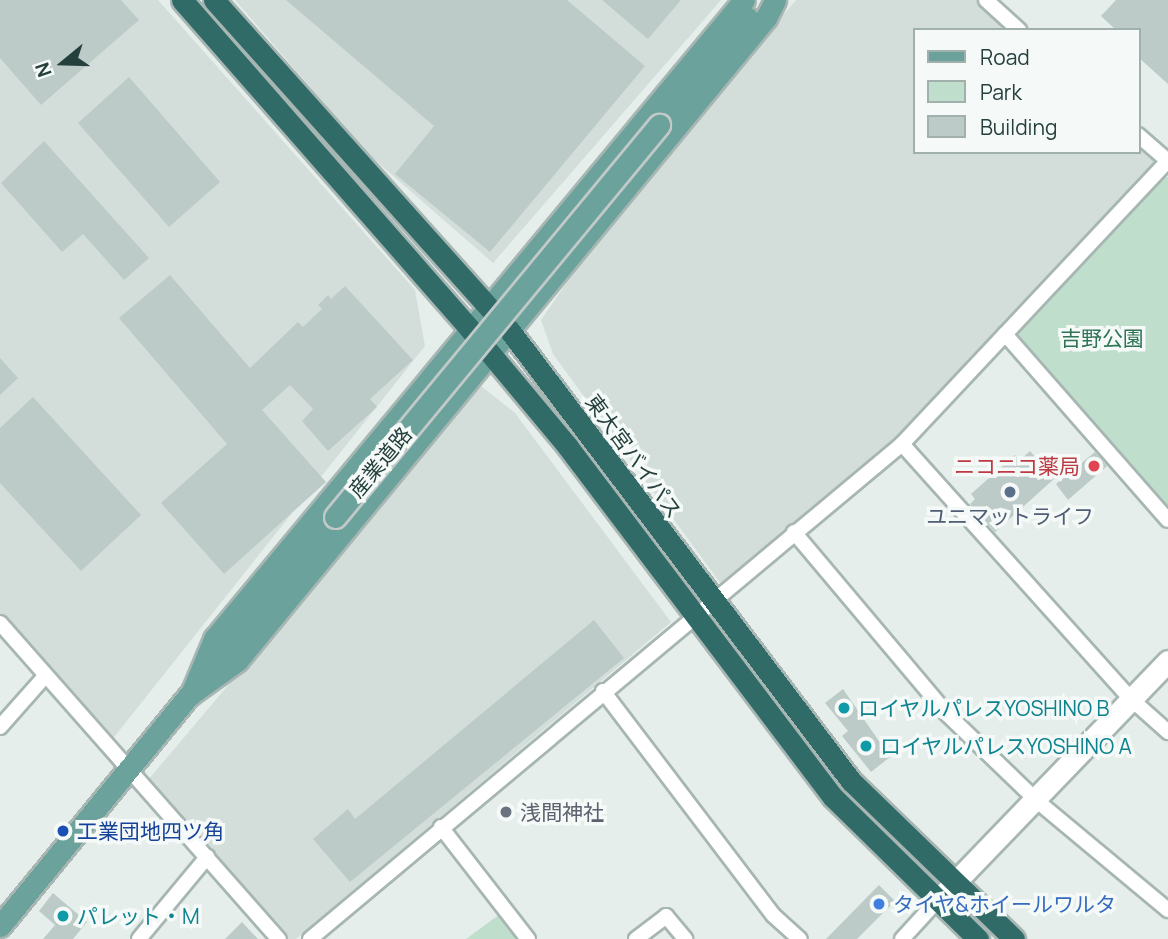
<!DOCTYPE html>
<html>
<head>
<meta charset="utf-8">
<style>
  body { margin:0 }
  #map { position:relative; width:1168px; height:939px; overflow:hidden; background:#e5eeeb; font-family:Manrope,"Noto Sans JP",sans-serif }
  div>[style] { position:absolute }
  .built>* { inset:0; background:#d3deda }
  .green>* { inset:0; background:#bfdecc }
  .building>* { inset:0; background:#bdcbc8 }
  .roads { filter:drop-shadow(2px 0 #a7b6b3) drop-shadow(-2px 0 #a7b6b3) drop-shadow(0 2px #a7b6b3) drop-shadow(0 -2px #a7b6b3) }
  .street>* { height:14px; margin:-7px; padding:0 7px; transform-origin:7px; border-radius:7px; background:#fff }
  .secondary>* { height:21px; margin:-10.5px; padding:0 10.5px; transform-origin:10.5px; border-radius:10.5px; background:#fff }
  .primary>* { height:21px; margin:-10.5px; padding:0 10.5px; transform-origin:10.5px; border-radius:10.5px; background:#6ba29c }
  .highway>* { height:21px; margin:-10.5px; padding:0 10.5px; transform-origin:10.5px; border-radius:10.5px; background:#316b68 }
  .bridges { filter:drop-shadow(2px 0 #c2c9c8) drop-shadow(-2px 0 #c2c9c8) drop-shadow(0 2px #c2c9c8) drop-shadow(0 -2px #c2c9c8) }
  .primary-bridge>* { height:21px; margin:-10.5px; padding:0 10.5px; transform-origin:10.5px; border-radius:10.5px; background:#6ba29c }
  .dots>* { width:19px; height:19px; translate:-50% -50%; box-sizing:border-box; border:4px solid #f5faf8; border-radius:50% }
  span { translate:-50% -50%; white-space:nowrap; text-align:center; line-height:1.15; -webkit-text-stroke:7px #f5faf8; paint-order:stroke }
  .park-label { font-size:21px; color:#2f7555 }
  .street-label { font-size:21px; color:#243f3c }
  .health-label { font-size:21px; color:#be3a42 }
  .right { translate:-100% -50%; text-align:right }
  .service-label { font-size:21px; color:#4e5e75 }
  .culture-label { font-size:21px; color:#0d838f }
  .left { translate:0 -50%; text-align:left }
  .worship-label { font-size:21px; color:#5b616d }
  .transit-label { font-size:21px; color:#164399 }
  .shop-label { font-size:21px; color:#366cbe }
  .legend { position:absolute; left:913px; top:28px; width:228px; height:126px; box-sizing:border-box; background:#f5faf8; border:2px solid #a1afad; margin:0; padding:9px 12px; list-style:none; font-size:21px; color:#243f3c }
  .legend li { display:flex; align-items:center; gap:14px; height:35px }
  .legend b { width:35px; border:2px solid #a1afad }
  .north { position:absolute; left:28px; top:28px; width:70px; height:70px; -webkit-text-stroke:5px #f5faf8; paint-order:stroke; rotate:251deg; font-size:19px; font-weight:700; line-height:28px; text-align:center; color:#243f3c }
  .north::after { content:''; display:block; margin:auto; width:24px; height:32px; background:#243f3c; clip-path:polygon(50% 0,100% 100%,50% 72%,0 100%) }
</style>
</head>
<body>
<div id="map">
  <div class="built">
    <i style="clip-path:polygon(0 0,158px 0,415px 290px,425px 346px,111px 741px,0 615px)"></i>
    <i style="clip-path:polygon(235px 0,721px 0,493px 263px,368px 154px)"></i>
    <i style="clip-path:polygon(796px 0,978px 0,1011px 30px,914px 30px,914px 152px,1138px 152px,1138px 144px,1160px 163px,897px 438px,721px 584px,553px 354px,541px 320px,602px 231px)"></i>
    <i style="clip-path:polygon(481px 386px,515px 413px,671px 622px,296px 939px,285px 939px,148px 780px)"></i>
  </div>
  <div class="green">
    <i style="clip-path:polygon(1165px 177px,1168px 177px,1168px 511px,1017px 340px,1017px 333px)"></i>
    <i style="clip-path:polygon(500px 914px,519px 939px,466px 939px)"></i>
  </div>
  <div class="building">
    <i style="clip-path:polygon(0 0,121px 0,139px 20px,41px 105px,0 58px)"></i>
    <i style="clip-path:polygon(286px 0,567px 0,645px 66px,490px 252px,395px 174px,434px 126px)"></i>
    <i style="clip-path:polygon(602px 0,681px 0,648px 39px)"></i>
    <i style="clip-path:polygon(1116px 0,1168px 0,1168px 84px,1138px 57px,1138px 30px,1116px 30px,1101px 16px)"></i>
    <i style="clip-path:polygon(129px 77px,220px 182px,169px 227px,78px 123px)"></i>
    <i style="clip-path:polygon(44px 141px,149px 258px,124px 280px,83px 234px,62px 252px,1px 183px)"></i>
    <i style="clip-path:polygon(170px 275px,250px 368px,298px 322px,303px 327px,322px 309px,318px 305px,328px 295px,331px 299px,345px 286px,413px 360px,370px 399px,377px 407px,328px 451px,302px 421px,313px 409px,290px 385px,262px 410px,326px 482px,224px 574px,161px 503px,227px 444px,119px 318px)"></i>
    <i style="clip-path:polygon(0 358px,18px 378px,0 395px)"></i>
    <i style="clip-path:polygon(33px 397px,141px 515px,81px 571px,0 483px,0 428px)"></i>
    <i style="clip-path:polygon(1030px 451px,1054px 479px,995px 532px,970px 504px,975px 499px,971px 494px,1015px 455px,1020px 460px)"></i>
    <i style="clip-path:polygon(1095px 452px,1107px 466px,1068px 500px,1056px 484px)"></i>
    <i style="clip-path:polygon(594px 620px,624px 658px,350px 882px,313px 839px,348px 809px,355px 819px)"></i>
    <i style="clip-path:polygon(843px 689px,890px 757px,871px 772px,842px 736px,848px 731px,825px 703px)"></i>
    <i style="clip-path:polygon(879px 885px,895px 901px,857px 939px,826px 939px)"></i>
    <i style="clip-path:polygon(53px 893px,87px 922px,73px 939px,43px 939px,55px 925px,39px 911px)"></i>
    <i style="clip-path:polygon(242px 922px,258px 939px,225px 939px)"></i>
  </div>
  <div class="roads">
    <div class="street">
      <i style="left:986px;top:0;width:45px;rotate:42.3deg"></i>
      <i style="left:1138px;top:135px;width:40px;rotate:41deg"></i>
      <i style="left:1005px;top:334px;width:247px;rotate:48.8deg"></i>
      <i style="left:902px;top:444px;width:343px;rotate:48.1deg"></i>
      <i style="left:1131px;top:699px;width:50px;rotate:41.7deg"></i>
      <i style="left:794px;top:532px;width:238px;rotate:49.9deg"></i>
      <i style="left:947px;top:714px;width:124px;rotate:44deg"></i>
      <i style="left:1036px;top:800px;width:172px;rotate:39.8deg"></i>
      <i style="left:0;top:623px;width:422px;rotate:48.6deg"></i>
      <i style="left:603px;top:691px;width:281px;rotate:52.8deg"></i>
      <i style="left:773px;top:915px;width:36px;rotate:42deg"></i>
      <i style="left:0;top:727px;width:69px;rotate:-48.5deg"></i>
      <i style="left:441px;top:827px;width:142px;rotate:52.2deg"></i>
      <i style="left:139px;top:939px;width:107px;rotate:-50.3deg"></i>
      <i style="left:310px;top:939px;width:772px;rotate:-39.9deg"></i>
      <i style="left:902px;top:444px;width:388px;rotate:-46.8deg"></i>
      <i style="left:636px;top:939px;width:38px;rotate:-37deg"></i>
      <i style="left:666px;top:916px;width:30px;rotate:50deg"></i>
      <i style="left:902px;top:939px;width:52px;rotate:-47.4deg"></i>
    </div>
    <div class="secondary">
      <i style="left:937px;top:901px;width:333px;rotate:-46.1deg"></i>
    </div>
    <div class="primary">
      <i style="left:659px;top:125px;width:139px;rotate:-50.6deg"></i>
      <i style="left:191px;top:694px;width:57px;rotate:-35.7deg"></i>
      <i style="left:237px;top:661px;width:833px;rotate:-50.56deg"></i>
      <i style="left:766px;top:18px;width:20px;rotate:-63deg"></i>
      <i style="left:191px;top:694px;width:60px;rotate:-67.3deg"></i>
      <i style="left:214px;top:639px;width:830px;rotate:-50.33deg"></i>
      <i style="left:0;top:926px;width:529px;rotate:-50.68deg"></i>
    </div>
    <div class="highway">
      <i style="left:182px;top:0;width:436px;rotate:48.8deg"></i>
      <i style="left:469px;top:328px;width:155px;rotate:50.2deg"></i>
      <i style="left:568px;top:447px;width:439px;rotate:52.9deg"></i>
      <i style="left:833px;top:797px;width:203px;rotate:44.4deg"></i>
      <i style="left:214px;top:0;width:444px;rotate:48.2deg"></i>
      <i style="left:510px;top:331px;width:565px;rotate:52.85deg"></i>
      <i style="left:851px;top:781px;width:227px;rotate:44.1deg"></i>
    </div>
  </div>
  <div class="bridges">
    <div class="primary-bridge">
      <i style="left:335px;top:517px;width:509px;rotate:-50.43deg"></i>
    </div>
  </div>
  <div class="dots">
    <i style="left:1094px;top:466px;background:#e0444e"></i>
    <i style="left:1010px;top:492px;background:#5c6f8a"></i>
    <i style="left:844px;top:708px;background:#0f9aa8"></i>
    <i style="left:866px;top:746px;background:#0f9aa8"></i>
    <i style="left:506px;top:812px;background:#6b7280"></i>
    <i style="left:63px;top:831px;background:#1a4fb4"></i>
    <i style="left:879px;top:904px;background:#3f7fe0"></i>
    <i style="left:63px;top:916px;background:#0f9aa8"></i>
  </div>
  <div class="park-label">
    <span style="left:1102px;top:338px">吉野公園</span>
  </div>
  <div class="street-label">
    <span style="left:634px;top:456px;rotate:54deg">東大宮バイパス</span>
    <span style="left:380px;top:462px;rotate:-50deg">産業道路</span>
  </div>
  <div class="health-label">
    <span class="right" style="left:1080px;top:466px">ニコニコ薬局</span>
  </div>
  <div class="service-label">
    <span style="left:1010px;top:516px">ユニマットライフ</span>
  </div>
  <div class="culture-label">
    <span class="left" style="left:858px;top:708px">ロイヤルパレスYOSHINO B</span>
    <span class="left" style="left:880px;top:746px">ロイヤルパレスYOSHINO A</span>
    <span class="left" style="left:77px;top:916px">パレット・M</span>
  </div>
  <div class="worship-label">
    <span class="left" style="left:520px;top:812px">浅間神社</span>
  </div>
  <div class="transit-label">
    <span class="left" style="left:77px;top:831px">工業団地四ツ角</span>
  </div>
  <div class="shop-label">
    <span class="left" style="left:893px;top:904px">タイヤ&amp;ホイールワルタ</span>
  </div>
  <ul class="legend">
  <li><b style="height:9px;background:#6ba29c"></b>Road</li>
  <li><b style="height:19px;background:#bfdecc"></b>Park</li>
  <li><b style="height:19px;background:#bdcbc8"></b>Building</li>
  </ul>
  <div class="north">N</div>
</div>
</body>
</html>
